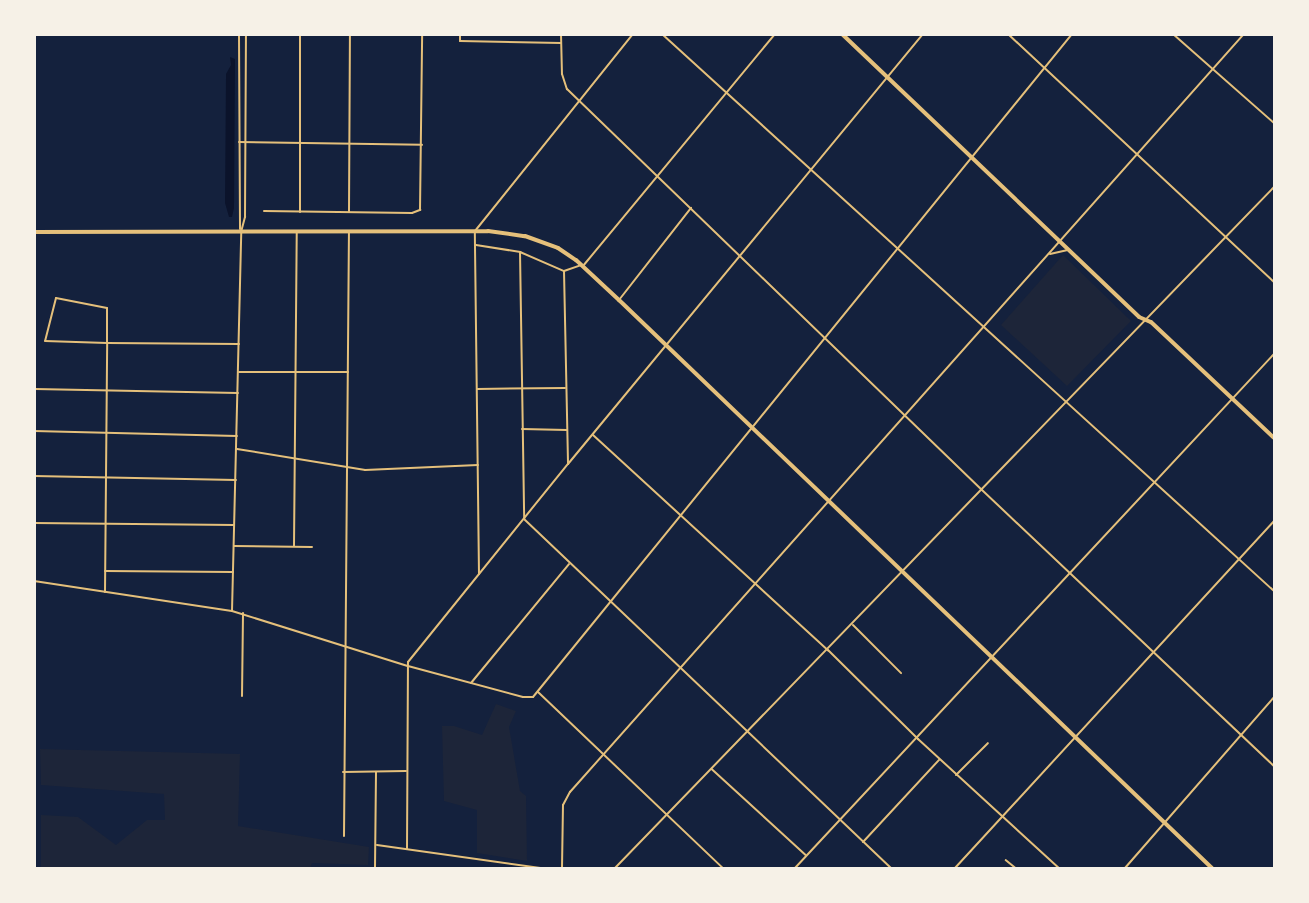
<!DOCTYPE html>
<html>
<head>
<meta charset="utf-8">
<style>
  body { margin:0 }
  #map { position:relative; width:1309px; height:903px; overflow:hidden; background:#14213d; font-family:Rubik,sans-serif }
  div>[style] { position:absolute }
  .green>* { inset:0; background:#1d2539 }
  .water>* { inset:0; background:#0b132b }
  .service>* { height:1.5px; margin:-0.75px; padding:0 0.75px; transform-origin:0.75px; border-radius:0.75px; background:#e5c07b }
  .minor>* { height:2px; margin:-1px; padding:0 1px; transform-origin:1px; border-radius:1px; background:#e5c07b }
  .secondary>* { height:4px; margin:-2px; padding:0 2px; transform-origin:2px; border-radius:2px; background:#e5c07b }
  span { translate:-50% -50%; white-space:nowrap; text-align:center; line-height:1.15; -webkit-text-stroke:4.5px #f6f1e7; paint-order:stroke }
  .frame { position:absolute; inset:0; border:36px solid #f6f1e7; pointer-events:none }
</style>
</head>
<body>
<div id="map">
  <div class="green">
    <i style="clip-path:polygon(1063px 255px,1131px 321px,1067px 386px,1001px 325px)"></i>
    <i style="clip-path:polygon(496px 704px,516px 711px,509px 727px,520px 791px,526px 796px,527px 861px,477px 853px,477px 810px,444px 801px,442px 726px,454px 726px,482px 735px)"></i>
    <i style="clip-path:polygon(40px 749px,240px 754px,238px 826px,369px 847px,368px 865px,312px 863px,310px 868px,41px 868px,41px 815px,78px 817px,116px 845px,147px 820px,165px 820px,164px 794px,41px 785px)"></i>
  </div>
  <div class="water">
    <i style="clip-path:polygon(230px 57px,235px 59px,234px 208px,232px 217px,229px 217px,225px 203px,226px 74px,231px 65px)"></i>
  </div>
  <div class="service">
    <i style="left:712px;top:769px;width:127px;rotate:42.5deg"></i>
    <i style="left:1006px;top:860px;width:13px;rotate:39deg"></i>
  </div>
  <div class="minor">
    <i style="left:239px;top:34px;width:195px;rotate:89.7deg"></i>
    <i style="left:460px;top:34px;width:7px;rotate:90deg"></i>
    <i style="left:460px;top:41px;width:101px;rotate:1.1deg"></i>
    <i style="left:561px;top:34px;width:40px;rotate:88.6deg"></i>
    <i style="left:562px;top:74px;width:16px;rotate:72deg"></i>
    <i style="left:567px;top:89px;width:577px;rotate:44.02deg"></i>
    <i style="left:982px;top:490px;width:402px;rotate:43.4deg"></i>
    <i style="left:662px;top:34px;width:828px;rotate:42.31deg"></i>
    <i style="left:1008px;top:34px;width:364px;rotate:43deg"></i>
    <i style="left:1173px;top:34px;width:135px;rotate:41.4deg"></i>
    <i style="left:239px;top:142px;width:183px;rotate:0.9deg"></i>
    <i style="left:264px;top:211px;width:148px;rotate:0.8deg"></i>
    <i style="left:412px;top:213px;width:9px;rotate:-21deg"></i>
    <i style="left:420px;top:210px;width:176px;rotate:-89.3deg"></i>
    <i style="left:300px;top:212px;width:178px;rotate:-90deg"></i>
    <i style="left:349px;top:212px;width:178px;rotate:-89.7deg"></i>
    <i style="left:476px;top:245px;width:45px;rotate:9deg"></i>
    <i style="left:520px;top:252px;width:48px;rotate:23.4deg"></i>
    <i style="left:520px;top:252px;width:267px;rotate:89.1deg"></i>
    <i style="left:524px;top:519px;width:506px;rotate:43.56deg"></i>
    <i style="left:1050px;top:254px;width:17px;rotate:-13deg"></i>
    <i style="left:583px;top:266px;width:301px;rotate:-50.4deg"></i>
    <i style="left:564px;top:271px;width:193px;rotate:88.8deg"></i>
    <i style="left:564px;top:271px;width:18px;rotate:-19deg"></i>
    <i style="left:619px;top:300px;width:117px;rotate:-52deg"></i>
    <i style="left:239px;top:372px;width:109px"></i>
    <i style="left:477px;top:389px;width:88px;rotate:-0.7deg"></i>
    <i style="left:34px;top:393px;width:4px;rotate:-76deg"></i>
    <i style="left:35px;top:389px;width:203px;rotate:1.1deg"></i>
    <i style="left:522px;top:429px;width:45px;rotate:1.3deg"></i>
    <i style="left:34px;top:431px;width:203px;rotate:1.4deg"></i>
    <i style="left:593px;top:435px;width:319px;rotate:42.5deg"></i>
    <i style="left:828px;top:650px;width:127px;rotate:44.7deg"></i>
    <i style="left:918px;top:739px;width:191px;rotate:42.5deg"></i>
    <i style="left:237px;top:449px;width:130px;rotate:9.3deg"></i>
    <i style="left:365px;top:470px;width:113px;rotate:-2.5deg"></i>
    <i style="left:34px;top:476px;width:202px;rotate:1.1deg"></i>
    <i style="left:34px;top:523px;width:200px;rotate:0.6deg"></i>
    <i style="left:234px;top:546px;width:78px;rotate:0.7deg"></i>
    <i style="left:294px;top:546px;width:314px;rotate:-89.5deg"></i>
    <i style="left:105px;top:571px;width:128px;rotate:0.4deg"></i>
    <i style="left:479px;top:574px;width:343px;rotate:-90.7deg"></i>
    <i style="left:475px;top:231px;width:253px;rotate:-51.3deg"></i>
    <i style="left:34px;top:581px;width:200px;rotate:8.6deg"></i>
    <i style="left:232px;top:611px;width:184px;rotate:17.4deg"></i>
    <i style="left:408px;top:666px;width:119px;rotate:15.1deg"></i>
    <i style="left:523px;top:697px;width:10px"></i>
    <i style="left:533px;top:697px;width:854px;rotate:-50.89deg"></i>
    <i style="left:105px;top:592px;width:249px;rotate:-89.5deg"></i>
    <i style="left:107px;top:343px;width:35px;rotate:-90deg"></i>
    <i style="left:107px;top:308px;width:52px;rotate:-168.9deg"></i>
    <i style="left:56px;top:298px;width:44px;rotate:104.3deg"></i>
    <i style="left:45px;top:341px;width:62px;rotate:1.8deg"></i>
    <i style="left:107px;top:343px;width:132px;rotate:0.4deg"></i>
    <i style="left:232px;top:611px;width:379px;rotate:-88.6deg"></i>
    <i style="left:241px;top:232px;width:16px;rotate:-75deg"></i>
    <i style="left:245px;top:217px;width:183px;rotate:-89.7deg"></i>
    <i style="left:853px;top:625px;width:68px;rotate:45deg"></i>
    <i style="left:471px;top:683px;width:154px;rotate:-50.5deg"></i>
    <i style="left:538px;top:692px;width:255px;rotate:43.6deg"></i>
    <i style="left:242px;top:696px;width:83px;rotate:-89.3deg"></i>
    <i style="left:343px;top:772px;width:63px;rotate:-0.9deg"></i>
    <i style="left:956px;top:775px;width:45px;rotate:-45deg"></i>
    <i style="left:344px;top:836px;width:604px;rotate:-89.53deg"></i>
    <i style="left:863px;top:842px;width:112px;rotate:-47.2deg"></i>
    <i style="left:377px;top:845px;width:165px;rotate:8deg"></i>
    <i style="left:407px;top:849px;width:187px;rotate:-89.7deg"></i>
    <i style="left:408px;top:662px;width:255px;rotate:-51.1deg"></i>
    <i style="left:568px;top:464px;width:558px;rotate:-50.46deg"></i>
    <i style="left:375px;top:868px;width:96px;rotate:-89.4deg"></i>
    <i style="left:562px;top:868px;width:63px;rotate:-89.1deg"></i>
    <i style="left:563px;top:805px;width:15px;rotate:-62deg"></i>
    <i style="left:570px;top:792px;width:1014px;rotate:-48.36deg"></i>
    <i style="left:615px;top:868px;width:948px;rotate:-45.94deg"></i>
    <i style="left:795px;top:868px;width:703px;rotate:-47.02deg"></i>
    <i style="left:955px;top:868px;width:471px;rotate:-47.4deg"></i>
    <i style="left:1125px;top:868px;width:227px;rotate:-48.9deg"></i>
  </div>
  <div class="secondary">
    <i style="left:842px;top:34px;width:410px;rotate:43.6deg"></i>
    <i style="left:1139px;top:317px;width:13px;rotate:23deg"></i>
    <i style="left:1151px;top:322px;width:169px;rotate:43.3deg"></i>
    <i style="left:34px;top:232px;width:454px;rotate:-0.1deg"></i>
    <i style="left:488px;top:231px;width:37px;rotate:8deg"></i>
    <i style="left:525px;top:236px;width:35px;rotate:20deg"></i>
    <i style="left:558px;top:248px;width:22px;rotate:34deg"></i>
    <i style="left:576px;top:260px;width:59px;rotate:42.9deg"></i>
    <i style="left:619px;top:300px;width:821px;rotate:43.77deg"></i>
  </div>
  <div class="frame"></div>
</div>
</body>
</html>
